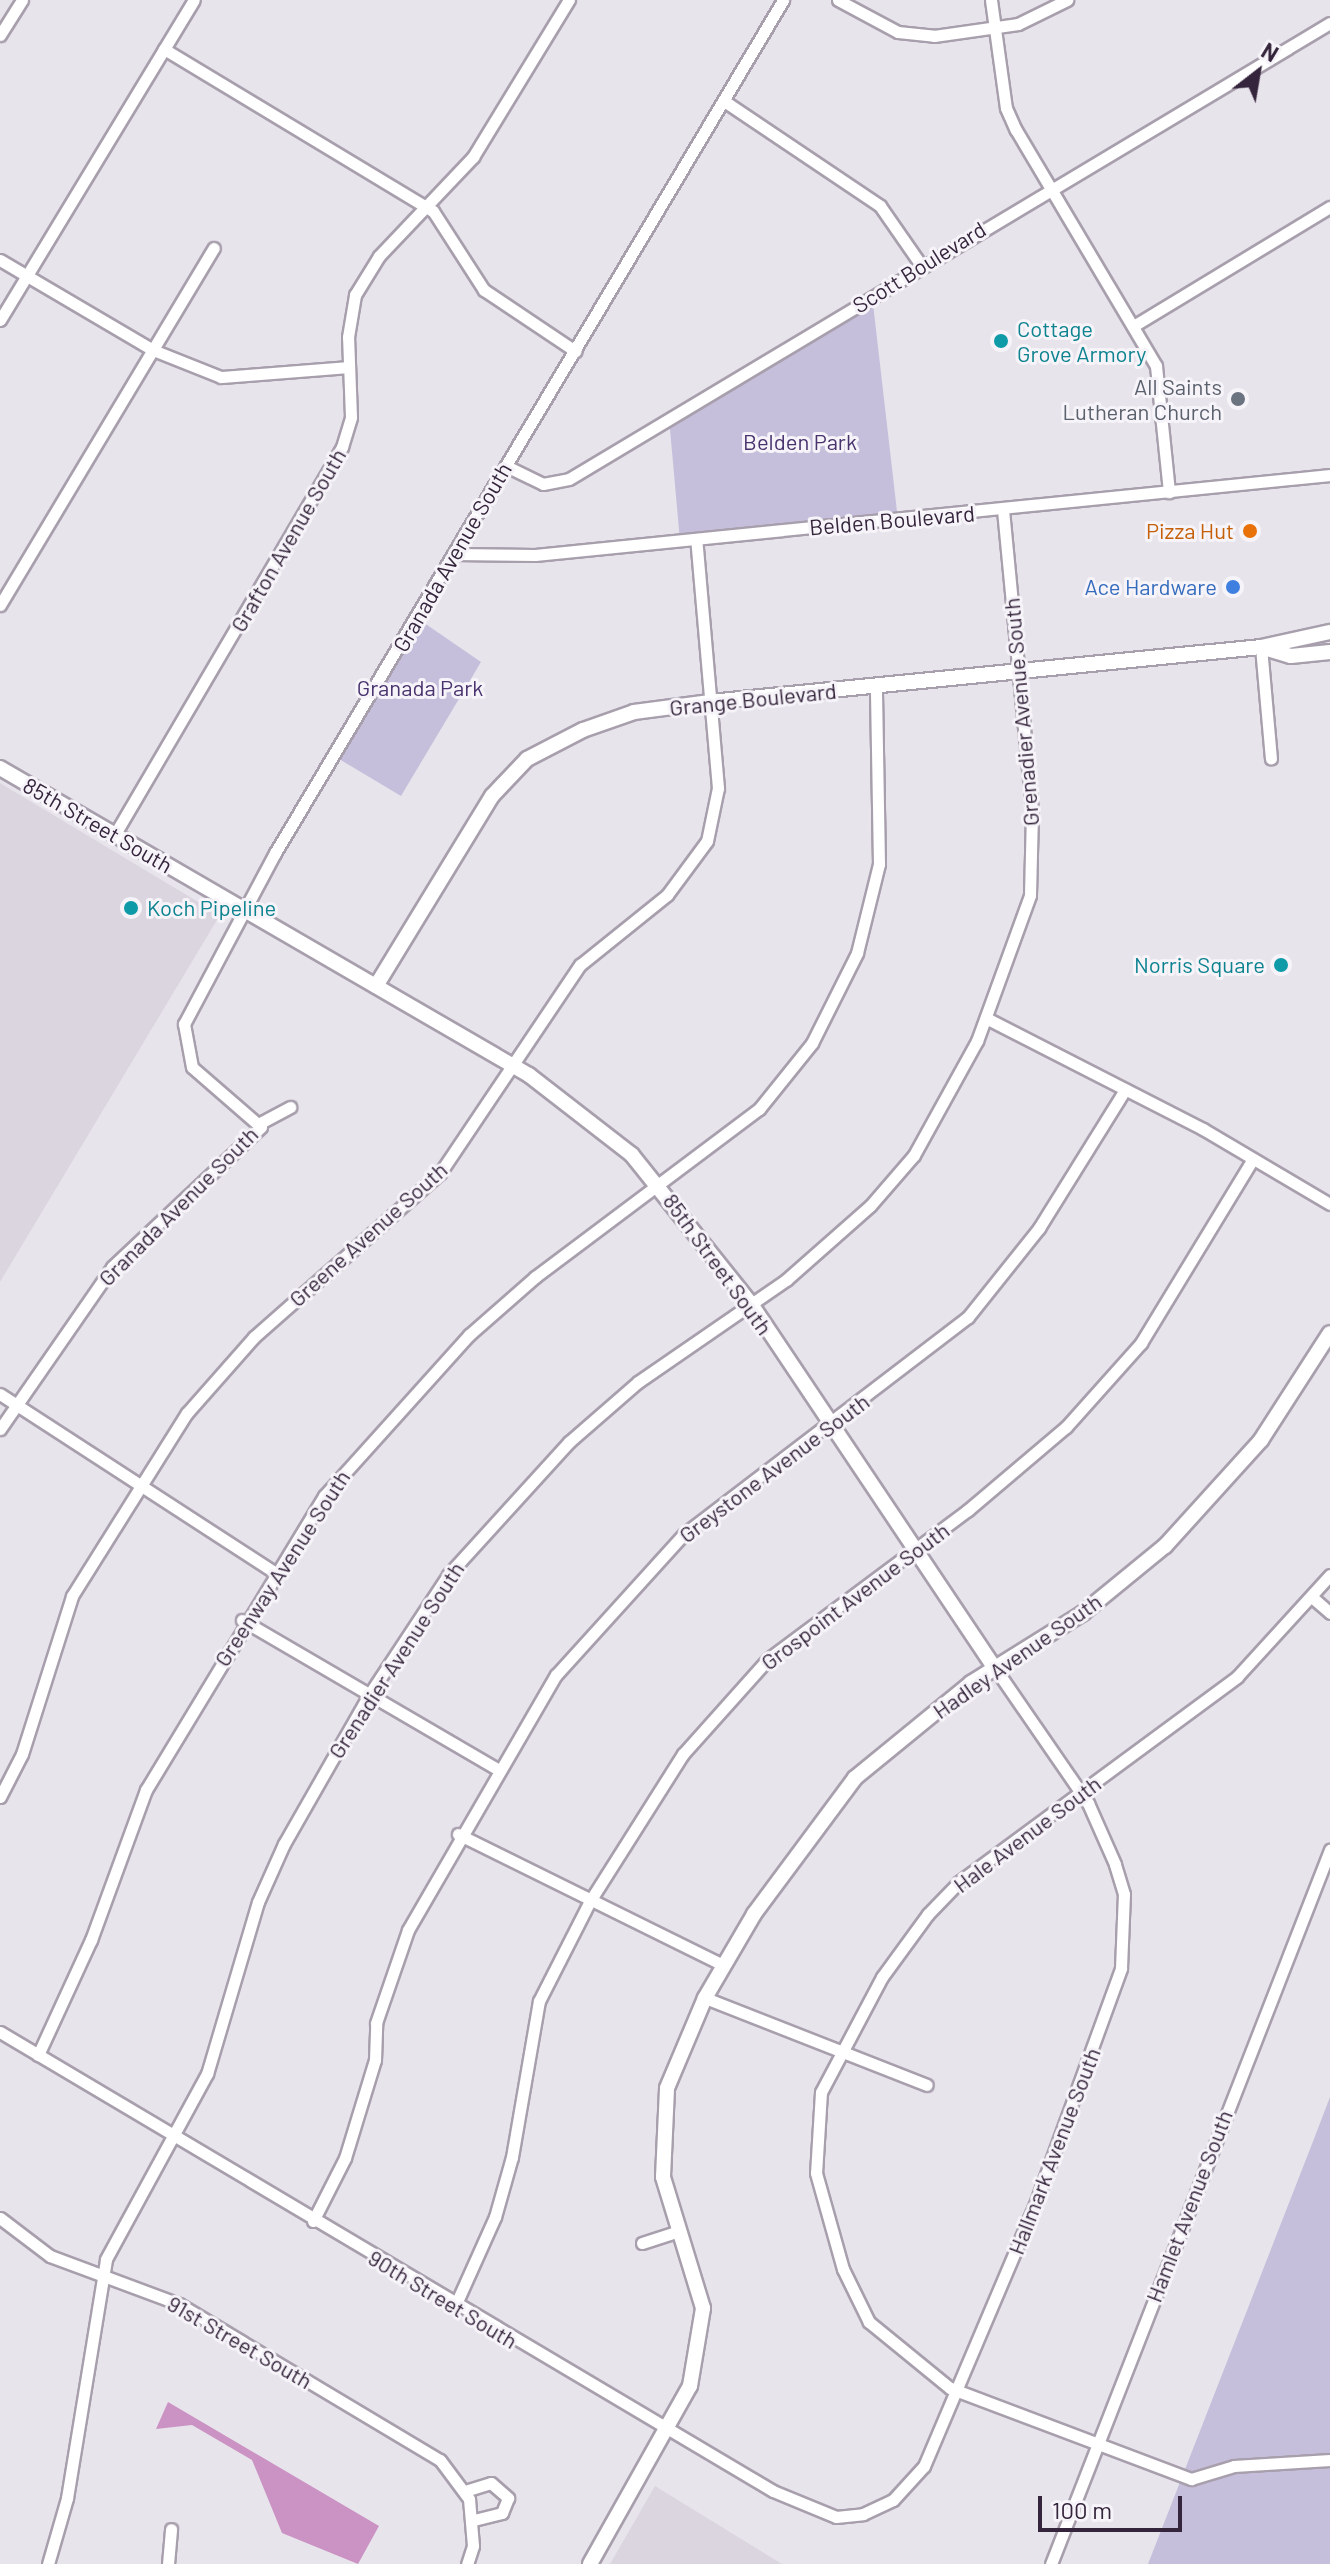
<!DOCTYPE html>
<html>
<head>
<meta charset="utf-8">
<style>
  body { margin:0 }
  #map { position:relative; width:1330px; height:2564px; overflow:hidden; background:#e8e4ec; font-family:Barlow,sans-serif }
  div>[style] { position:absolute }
  .built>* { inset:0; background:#dbd5e0 }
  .green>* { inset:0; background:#c6bfdb }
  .water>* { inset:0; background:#cb92c4 }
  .roads { filter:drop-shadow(2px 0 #a89fad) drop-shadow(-2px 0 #a89fad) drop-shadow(0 2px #a89fad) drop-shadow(0 -2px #a89fad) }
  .minor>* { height:11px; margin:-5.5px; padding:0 5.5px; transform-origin:5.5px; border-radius:5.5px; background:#fff }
  .tertiary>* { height:14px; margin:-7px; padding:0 7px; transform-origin:7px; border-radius:7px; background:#fff }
  .dots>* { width:22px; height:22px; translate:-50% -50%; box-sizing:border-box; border:4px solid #f6f4f9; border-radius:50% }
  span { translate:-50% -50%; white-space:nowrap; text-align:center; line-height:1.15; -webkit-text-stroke:6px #f6f4f9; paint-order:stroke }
  .street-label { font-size:22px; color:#35253c }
  .culture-label { font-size:22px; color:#0d838f }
  .left { translate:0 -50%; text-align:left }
  .right { translate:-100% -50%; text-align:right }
  .worship-label { font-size:22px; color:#5b616d }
  .park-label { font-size:22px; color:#48336e }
  .food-label { font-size:22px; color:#c56008 }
  .shop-label { font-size:22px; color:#366cbe }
  .north { position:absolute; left:1218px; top:32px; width:80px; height:80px; -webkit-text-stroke:6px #f6f4f9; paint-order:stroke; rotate:31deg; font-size:22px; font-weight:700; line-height:32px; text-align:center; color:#35253c }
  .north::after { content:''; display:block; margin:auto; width:28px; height:36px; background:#35253c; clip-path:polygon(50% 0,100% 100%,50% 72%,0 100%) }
  .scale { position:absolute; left:1038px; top:2496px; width:144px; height:36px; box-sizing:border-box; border:4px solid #35253c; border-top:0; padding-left:10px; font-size:24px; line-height:28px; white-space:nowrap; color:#35253c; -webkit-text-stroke:6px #f6f4f9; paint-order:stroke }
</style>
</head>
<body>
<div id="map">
  <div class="built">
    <i style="clip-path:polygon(0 783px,220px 915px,0 1282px)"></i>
    <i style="clip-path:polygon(655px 2486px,782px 2564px,610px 2564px)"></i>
  </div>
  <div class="green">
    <i style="clip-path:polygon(872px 295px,898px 520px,680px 541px,669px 418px)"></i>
    <i style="clip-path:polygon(417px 618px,481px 662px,401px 796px,334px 756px)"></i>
    <i style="clip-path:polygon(1330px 2097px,1330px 2564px,1148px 2564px,1312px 2144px)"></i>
  </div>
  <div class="water">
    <i style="clip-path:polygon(168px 2402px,379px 2526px,358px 2564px,282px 2533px,252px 2460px,192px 2425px,156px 2429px)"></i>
  </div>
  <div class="roads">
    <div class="minor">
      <i style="left:838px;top:0;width:68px;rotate:28.1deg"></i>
      <i style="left:898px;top:32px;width:36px;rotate:6deg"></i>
      <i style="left:934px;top:36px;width:85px;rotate:-8.1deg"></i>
      <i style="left:1018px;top:24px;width:55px;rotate:-26.1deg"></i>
      <i style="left:991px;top:0;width:109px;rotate:82.1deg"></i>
      <i style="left:1006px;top:108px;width:24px;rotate:66deg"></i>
      <i style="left:1016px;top:130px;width:274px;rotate:59.3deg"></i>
      <i style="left:1156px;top:366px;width:127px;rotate:84.1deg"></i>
      <i style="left:0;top:35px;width:41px;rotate:-57.8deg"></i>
      <i style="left:164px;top:49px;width:314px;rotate:31.1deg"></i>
      <i style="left:433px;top:211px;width:94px;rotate:57.2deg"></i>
      <i style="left:484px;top:290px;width:110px;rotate:33.8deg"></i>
      <i style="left:724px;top:101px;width:188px;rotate:33.9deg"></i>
      <i style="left:880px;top:206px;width:72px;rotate:55.2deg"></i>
      <i style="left:0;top:260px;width:178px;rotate:30.5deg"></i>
      <i style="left:153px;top:350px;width:73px;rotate:21.7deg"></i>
      <i style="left:221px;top:377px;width:126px;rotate:-4.5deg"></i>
      <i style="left:0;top:320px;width:374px;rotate:-58.8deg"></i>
      <i style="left:1135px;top:325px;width:228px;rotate:-31.2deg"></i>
      <i style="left:506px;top:466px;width:41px;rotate:25.9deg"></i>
      <i style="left:543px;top:484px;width:26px;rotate:-11deg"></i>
      <i style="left:569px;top:479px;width:887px;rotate:-30.93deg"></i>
      <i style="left:455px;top:554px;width:80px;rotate:0.7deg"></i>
      <i style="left:535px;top:555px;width:799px;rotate:-5.75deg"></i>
      <i style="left:0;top:605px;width:416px;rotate:-59.1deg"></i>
      <i style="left:1261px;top:647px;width:112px;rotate:84.9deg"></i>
      <i style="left:115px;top:834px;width:449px;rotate:-59.6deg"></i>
      <i style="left:342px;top:447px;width:31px;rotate:-73deg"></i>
      <i style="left:351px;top:417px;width:80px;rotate:-92.1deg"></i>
      <i style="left:348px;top:337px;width:43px;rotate:-80.5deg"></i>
      <i style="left:355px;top:295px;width:46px;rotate:-58.4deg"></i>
      <i style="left:379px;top:256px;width:137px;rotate:-46.5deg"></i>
      <i style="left:473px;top:157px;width:184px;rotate:-58.6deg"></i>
      <i style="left:986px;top:1018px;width:244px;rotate:27.1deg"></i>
      <i style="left:1203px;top:1129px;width:147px;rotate:30.6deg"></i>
      <i style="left:262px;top:1122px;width:32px;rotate:-28deg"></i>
      <i style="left:0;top:1394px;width:327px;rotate:33deg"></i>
      <i style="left:0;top:1429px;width:197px;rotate:-55.3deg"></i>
      <i style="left:112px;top:1267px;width:204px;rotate:-43.2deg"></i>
      <i style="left:261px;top:1127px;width:91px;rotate:-139deg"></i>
      <i style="left:192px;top:1067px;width:44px;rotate:-100.5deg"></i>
      <i style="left:184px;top:1024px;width:194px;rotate:-62deg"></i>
      <i style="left:275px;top:853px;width:993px;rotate:-59.22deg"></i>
      <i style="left:1330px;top:1575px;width:138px;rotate:132.4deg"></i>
      <i style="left:1237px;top:1677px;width:345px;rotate:143.6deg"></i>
      <i style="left:959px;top:1882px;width:45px;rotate:134.1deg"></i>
      <i style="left:928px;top:1914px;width:78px;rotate:126.1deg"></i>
      <i style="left:882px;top:1977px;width:130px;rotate:117.9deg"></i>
      <i style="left:821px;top:2092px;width:81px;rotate:93.5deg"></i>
      <i style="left:816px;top:2173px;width:100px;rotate:74.3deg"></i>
      <i style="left:843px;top:2269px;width:59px;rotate:63.9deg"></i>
      <i style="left:869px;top:2322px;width:104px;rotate:39.2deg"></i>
      <i style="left:950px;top:2388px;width:258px;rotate:20.7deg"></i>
      <i style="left:1191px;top:2479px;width:45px;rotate:-16.8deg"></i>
      <i style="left:1234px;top:2466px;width:96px;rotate:-3.6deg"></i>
      <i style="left:1313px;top:1598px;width:23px;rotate:41deg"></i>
      <i style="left:242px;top:1620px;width:295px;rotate:30.3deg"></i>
      <i style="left:0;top:1797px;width:48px;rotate:-62.9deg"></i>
      <i style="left:22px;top:1754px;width:166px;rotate:-72.4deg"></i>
      <i style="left:72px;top:1596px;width:216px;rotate:-57.9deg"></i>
      <i style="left:187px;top:1413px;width:101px;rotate:-48.6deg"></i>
      <i style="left:254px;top:1337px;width:248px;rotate:-41.4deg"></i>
      <i style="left:440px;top:1173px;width:251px;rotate:-56.1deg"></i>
      <i style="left:580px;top:965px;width:112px;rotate:-38.8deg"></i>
      <i style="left:667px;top:895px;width:67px;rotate:-53.5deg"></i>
      <i style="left:707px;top:841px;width:54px;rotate:-78.3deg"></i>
      <i style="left:718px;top:788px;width:250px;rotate:-95deg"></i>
      <i style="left:458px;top:1834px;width:296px;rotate:26.3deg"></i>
      <i style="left:705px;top:1998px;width:238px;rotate:21.4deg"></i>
      <i style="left:0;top:2032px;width:899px;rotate:30.7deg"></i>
      <i style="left:773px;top:2491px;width:68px;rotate:22.4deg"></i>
      <i style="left:836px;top:2517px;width:27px;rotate:-6deg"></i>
      <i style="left:863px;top:2514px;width:33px;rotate:-25deg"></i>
      <i style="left:893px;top:2500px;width:46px;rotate:-47.6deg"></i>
      <i style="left:924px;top:2466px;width:287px;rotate:-67deg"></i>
      <i style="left:1036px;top:2202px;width:249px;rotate:-70deg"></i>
      <i style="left:1121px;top:1968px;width:74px;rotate:-87.7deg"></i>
      <i style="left:1124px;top:1894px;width:31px;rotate:-107deg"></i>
      <i style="left:1115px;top:1864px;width:67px;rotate:-113.9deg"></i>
      <i style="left:1088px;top:1803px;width:164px;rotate:-124.6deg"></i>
      <i style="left:38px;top:2055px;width:127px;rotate:-65.3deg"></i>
      <i style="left:91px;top:1940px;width:160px;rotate:-69.9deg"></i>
      <i style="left:146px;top:1790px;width:344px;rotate:-58.8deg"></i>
      <i style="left:324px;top:1496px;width:217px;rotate:-48deg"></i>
      <i style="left:469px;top:1335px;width:88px;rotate:-41.3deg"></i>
      <i style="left:535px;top:1277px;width:280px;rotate:-36.9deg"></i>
      <i style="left:759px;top:1109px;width:85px;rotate:-51.2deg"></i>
      <i style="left:812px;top:1043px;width:101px;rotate:-63.4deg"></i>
      <i style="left:857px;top:953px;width:92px;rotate:-76.1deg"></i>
      <i style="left:879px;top:864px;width:177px;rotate:-91deg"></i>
      <i style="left:0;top:2218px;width:63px;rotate:37.2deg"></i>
      <i style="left:50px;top:2256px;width:138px;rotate:20.4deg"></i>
      <i style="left:179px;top:2304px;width:304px;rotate:30.9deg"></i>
      <i style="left:440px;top:2460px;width:49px;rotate:53.4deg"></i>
      <i style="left:469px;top:2499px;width:47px;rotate:85.1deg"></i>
      <i style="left:473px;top:2546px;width:19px;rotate:108deg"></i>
      <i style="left:313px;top:2221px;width:71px;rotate:-63.1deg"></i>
      <i style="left:345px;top:2158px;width:102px;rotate:-73deg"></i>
      <i style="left:375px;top:2060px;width:37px;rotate:-88deg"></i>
      <i style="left:376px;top:2023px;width:98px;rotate:-71deg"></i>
      <i style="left:408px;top:1930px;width:295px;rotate:-59.9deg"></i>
      <i style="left:556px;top:1675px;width:190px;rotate:-47.8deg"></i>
      <i style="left:684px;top:1534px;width:357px;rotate:-37.4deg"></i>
      <i style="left:968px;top:1317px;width:114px;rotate:-51.4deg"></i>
      <i style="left:1039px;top:1228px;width:163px;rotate:-58.1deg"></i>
      <i style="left:642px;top:2243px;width:39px;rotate:-18deg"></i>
      <i style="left:455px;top:2306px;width:98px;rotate:-65.8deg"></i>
      <i style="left:495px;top:2217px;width:62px;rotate:-74.2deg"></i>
      <i style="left:512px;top:2157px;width:158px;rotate:-80.2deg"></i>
      <i style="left:539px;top:2001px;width:112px;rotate:-63deg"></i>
      <i style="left:590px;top:1901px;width:174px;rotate:-57.7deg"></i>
      <i style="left:683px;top:1754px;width:127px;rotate:-48.2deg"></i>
      <i style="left:768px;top:1659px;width:249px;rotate:-36.7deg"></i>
      <i style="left:968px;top:1510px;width:128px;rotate:-40.3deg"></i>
      <i style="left:1066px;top:1427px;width:113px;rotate:-48.2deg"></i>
      <i style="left:1141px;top:1343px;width:215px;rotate:-58.7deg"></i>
      <i style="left:465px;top:2491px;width:27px;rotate:-17deg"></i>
      <i style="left:491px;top:2483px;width:23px;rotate:41deg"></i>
      <i style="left:508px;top:2498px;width:16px;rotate:112deg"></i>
      <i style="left:502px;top:2513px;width:29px;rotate:166deg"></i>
      <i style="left:48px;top:2564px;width:69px;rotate:-73.9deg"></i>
      <i style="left:67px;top:2498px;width:242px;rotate:-80.7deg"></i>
      <i style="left:106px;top:2259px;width:211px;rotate:-61.4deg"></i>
      <i style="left:207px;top:2074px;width:179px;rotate:-73.5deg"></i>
      <i style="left:258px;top:1902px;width:64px;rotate:-65.9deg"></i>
      <i style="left:284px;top:1844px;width:172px;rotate:-60.3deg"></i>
      <i style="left:369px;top:1695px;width:144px;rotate:-56.6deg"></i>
      <i style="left:448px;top:1575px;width:180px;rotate:-47.7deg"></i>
      <i style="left:569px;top:1442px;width:91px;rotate:-41deg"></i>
      <i style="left:638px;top:1382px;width:180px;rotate:-34.6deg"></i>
      <i style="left:786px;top:1280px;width:112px;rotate:-41.4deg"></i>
      <i style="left:870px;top:1206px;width:67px;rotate:-49.2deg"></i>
      <i style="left:914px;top:1155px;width:130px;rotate:-61.1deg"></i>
      <i style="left:977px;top:1041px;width:155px;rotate:-70deg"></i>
      <i style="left:1030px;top:895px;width:84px;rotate:-88.6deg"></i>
      <i style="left:1032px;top:811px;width:302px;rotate:-95.5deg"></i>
      <i style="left:168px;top:2564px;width:35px;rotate:-85deg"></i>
      <i style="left:1051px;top:2564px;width:767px;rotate:-68.66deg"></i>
    </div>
    <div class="tertiary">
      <i style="left:1261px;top:647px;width:31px;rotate:17deg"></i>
      <i style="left:1291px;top:656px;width:39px;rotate:-6deg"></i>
      <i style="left:0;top:768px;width:612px;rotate:30.13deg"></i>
      <i style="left:529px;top:1075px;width:130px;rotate:37.8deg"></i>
      <i style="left:632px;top:1155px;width:191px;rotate:51.4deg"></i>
      <i style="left:751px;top:1304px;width:438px;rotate:56.2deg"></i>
      <i style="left:376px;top:986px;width:223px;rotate:-58.6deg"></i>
      <i style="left:492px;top:796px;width:51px;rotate:-46.6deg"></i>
      <i style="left:527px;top:759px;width:63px;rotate:-27.4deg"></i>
      <i style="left:583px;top:730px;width:54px;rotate:-19.4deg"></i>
      <i style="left:634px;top:712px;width:77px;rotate:-7.5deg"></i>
      <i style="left:710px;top:702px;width:554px;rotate:-5.7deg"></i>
      <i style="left:1261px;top:647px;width:71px;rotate:-12.3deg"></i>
      <i style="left:590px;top:2564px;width:204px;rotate:-60.7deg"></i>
      <i style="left:690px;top:2386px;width:79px;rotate:-80.5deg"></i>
      <i style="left:703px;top:2308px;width:137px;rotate:-107deg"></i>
      <i style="left:663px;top:2177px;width:89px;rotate:-87.4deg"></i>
      <i style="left:667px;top:2088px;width:98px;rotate:-67.1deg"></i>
      <i style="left:705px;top:1998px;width:97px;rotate:-59.7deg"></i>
      <i style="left:754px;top:1914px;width:169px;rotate:-53.4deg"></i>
      <i style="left:855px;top:1778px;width:150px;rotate:-39.3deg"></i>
      <i style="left:971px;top:1683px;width:132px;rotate:-32deg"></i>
      <i style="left:1083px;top:1613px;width:106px;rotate:-39.3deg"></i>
      <i style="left:1165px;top:1546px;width:143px;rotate:-47.8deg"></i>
      <i style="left:1261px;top:1440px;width:127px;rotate:-57.2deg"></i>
    </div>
  </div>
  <div class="dots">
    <i style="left:1001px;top:341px;background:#0f9aa8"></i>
    <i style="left:1238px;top:399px;background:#6b7280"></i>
    <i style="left:1250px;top:531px;background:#e8710a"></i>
    <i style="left:1233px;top:587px;background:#3f7fe0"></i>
    <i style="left:131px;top:908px;background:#0f9aa8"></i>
    <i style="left:1281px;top:965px;background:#0f9aa8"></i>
  </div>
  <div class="street-label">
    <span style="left:919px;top:267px;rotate:-32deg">Scott Boulevard</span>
    <span style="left:892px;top:520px;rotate:-5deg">Belden Boulevard</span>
    <span style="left:288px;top:540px;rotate:-60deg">Grafton Avenue South</span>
    <span style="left:452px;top:557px;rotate:-60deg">Granada Avenue South</span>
    <span style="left:753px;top:699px;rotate:-6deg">Grange Boulevard</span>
    <span style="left:1021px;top:712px;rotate:-95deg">Grenadier Avenue South</span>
    <span style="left:98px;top:825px;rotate:30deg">85th Street South</span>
    <span style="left:178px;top:1206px;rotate:-45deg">Granada Avenue South</span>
    <span style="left:368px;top:1234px;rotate:-42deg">Greene Avenue South</span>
    <span style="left:718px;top:1264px;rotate:54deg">85th Street South</span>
    <span style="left:774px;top:1468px;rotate:-37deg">Greystone Avenue South</span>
    <span style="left:282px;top:1568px;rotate:-57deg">Greenway Avenue South</span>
    <span style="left:855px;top:1596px;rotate:-37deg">Grospoint Avenue South</span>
    <span style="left:1017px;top:1656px;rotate:-35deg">Hadley Avenue South</span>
    <span style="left:396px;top:1660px;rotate:-57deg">Grenadier Avenue South</span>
    <span style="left:1027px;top:1834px;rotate:-37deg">Hale Avenue South</span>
    <span style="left:1054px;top:2151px;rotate:-69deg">Hallmark Avenue South</span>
    <span style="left:1189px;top:2206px;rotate:-69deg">Hamlet Avenue South</span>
    <span style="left:443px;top:2299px;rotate:31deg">90th Street South</span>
    <span style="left:240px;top:2342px;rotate:30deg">91st Street South</span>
  </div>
  <div class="culture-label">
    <span class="left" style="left:1017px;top:341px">Cottage<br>Grove Armory</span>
    <span class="left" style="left:147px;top:908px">Koch Pipeline</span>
    <span class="right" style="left:1265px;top:965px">Norris Square</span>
  </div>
  <div class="worship-label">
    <span class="right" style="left:1222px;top:399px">All Saints<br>Lutheran Church</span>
  </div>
  <div class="park-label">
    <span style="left:800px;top:442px">Belden Park</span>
    <span style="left:420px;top:688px">Granada Park</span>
  </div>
  <div class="food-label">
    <span class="right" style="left:1234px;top:531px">Pizza Hut</span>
  </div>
  <div class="shop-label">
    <span class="right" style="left:1217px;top:587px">Ace Hardware</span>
  </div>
  <div class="north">N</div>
  <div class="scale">100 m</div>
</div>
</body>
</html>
